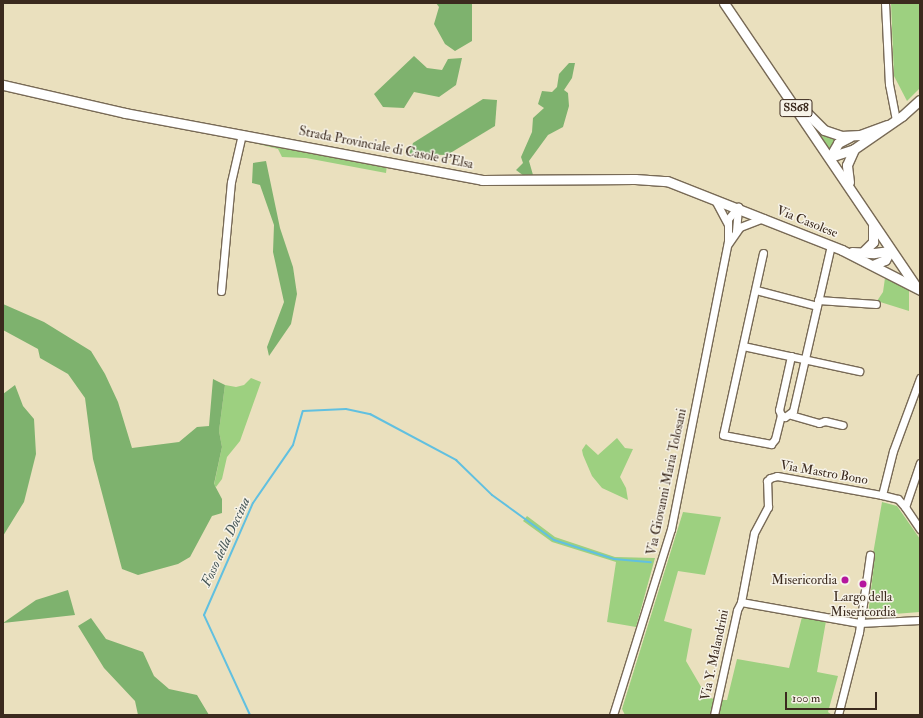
<!DOCTYPE html>
<html>
<head>
<meta charset="utf-8">
<style>
  body { margin:0 }
  #map { position:relative; width:923px; height:718px; overflow:hidden; background:#eae0be; font-family:"IM FELL Double Pica",serif }
  div>[style] { position:absolute }
  .green>* { inset:0; background:#9dd080 }
  .forest>* { inset:0; background:#7eb26e }
  .stream>* { height:2px; margin:-1px; padding:0 1px; transform-origin:1px; border-radius:1px; background:#61c0e0 }
  .roads { filter:drop-shadow(1px 0 #786a56) drop-shadow(-1px 0 #786a56) drop-shadow(0 1px #786a56) drop-shadow(0 -1px #786a56) }
  .minor>* { height:7px; margin:-3.5px; padding:0 3.5px; transform-origin:3.5px; border-radius:3.5px; background:#fff }
  .major>* { height:9px; margin:-4.5px; padding:0 4.5px; transform-origin:4.5px; border-radius:4.5px; background:#fff }
  .dots>* { width:11px; height:11px; translate:-50% -50%; box-sizing:border-box; border:2px solid #f7f3e8; border-radius:50% }
  span { translate:-50% -50%; white-space:nowrap; text-align:center; line-height:1.15; -webkit-text-stroke:3px #f7f3e8; paint-order:stroke }
  .shield-label span { padding:1px 3px; background:#f7f3e8; border:1px solid; border-radius:3px; -webkit-text-stroke-width:0 }
  .shield-label { font-size:12px; color:#3b2a1e; font-weight:700 }
  .street-label { font-size:13px; color:#3b2a1e }
  .poi-label { font-size:13px; color:#3b2a1e }
  .right { translate:-100% -50%; text-align:right }
  .water-label { font-size:14px; color:#465758; font-style:italic }
  .frame { position:absolute; inset:0; border:4px solid #3b2a1e; pointer-events:none }
  .scale { position:absolute; left:785px; top:692px; width:92px; height:18px; box-sizing:border-box; border:2px solid #3b2a1e; border-top:0; padding-left:5px; font-size:12px; line-height:14px; white-space:nowrap; color:#3b2a1e; -webkit-text-stroke:3px #f7f3e8; paint-order:stroke }
</style>
</head>
<body>
<div id="map">
  <div class="green">
    <i style="clip-path:polygon(891px 3px,920px 3px,920px 88px,907px 101px,894px 76px)"></i>
    <i style="clip-path:polygon(813px 125px,840px 138px,830px 151px,823px 140px)"></i>
    <i style="clip-path:polygon(255px 139px,387px 165px,386px 173px,306px 158px,282px 157px,278px 149px,254px 143px)"></i>
    <i style="clip-path:polygon(885px 278px,909px 290px,909px 311px,877px 301px,883px 292px)"></i>
    <i style="clip-path:polygon(251px 378px,261px 382px,240px 441px,227px 457px,222px 479px,216px 487px,214px 485px,222px 447px,219px 431px,225px 385px,236px 387px,244px 385px)"></i>
    <i style="clip-path:polygon(617px 438px,625px 448px,633px 449px,620px 477px,626px 488px,628px 500px,602px 488px,592px 476px,583px 455px,582px 450px,586px 444px,598px 455px)"></i>
    <i style="clip-path:polygon(882px 502px,897px 506px,920px 539px,920px 612px,868px 616px,875px 555px,873px 554px)"></i>
    <i style="clip-path:polygon(683px 512px,721px 517px,705px 575px,678px 571px,664px 621px,692px 629px,686px 661px,707px 697px,714px 699px,711px 715px,625px 715px,622px 709px)"></i>
    <i style="clip-path:polygon(527px 516px,555px 537px,615px 557px,655px 558px,636px 627px,607px 622px,616px 562px,552px 542px,523px 521px)"></i>
    <i style="clip-path:polygon(802px 617px,826px 621px,817px 672px,838px 676px,828px 712px,832px 715px,717px 715px,720px 700px,727px 700px,737px 659px,789px 668px)"></i>
  </div>
  <div class="forest">
    <i style="clip-path:polygon(436px 3px,472px 3px,472px 41px,455px 51px,445px 44px,434px 24px,439px 7px)"></i>
    <i style="clip-path:polygon(414px 56px,427px 68px,442px 70px,448px 59px,462px 58px,456px 85px,439px 97px,414px 92px,404px 108px,383px 107px,374px 94px)"></i>
    <i style="clip-path:polygon(569px 63px,575px 63px,572px 78px,564px 90px,568px 93px,569px 106px,563px 127px,548px 135px,529px 161px,533px 175px,524px 176px,516px 170px,523px 163px,521px 157px,532px 132px,533px 118px,544px 108px,538px 104px,542px 91px,552px 92px,557px 87px,559px 74px)"></i>
    <i style="clip-path:polygon(483px 99px,497px 100px,495px 126px,447px 155px,409px 154px,413px 143px)"></i>
    <i style="clip-path:polygon(266px 161px,280px 228px,293px 267px,297px 294px,291px 324px,269px 356px,267px 347px,284px 302px,273px 252px,274px 225px,260px 185px,252px 183px,253px 163px)"></i>
    <i style="clip-path:polygon(3px 304px,44px 322px,91px 351px,105px 374px,118px 402px,132px 448px,179px 442px,197px 427px,209px 426px,213px 379px,225px 385px,219px 431px,222px 447px,214px 484px,222px 499px,222px 513px,212px 516px,190px 557px,178px 564px,138px 575px,122px 569px,93px 459px,85px 398px,68px 374px,40px 358px,38px 349px,3px 330px)"></i>
    <i style="clip-path:polygon(15px 385px,23px 406px,34px 419px,36px 454px,24px 502px,3px 536px,3px 394px)"></i>
    <i style="clip-path:polygon(68px 590px,75px 615px,3px 623px,36px 600px)"></i>
    <i style="clip-path:polygon(91px 618px,106px 639px,143px 652px,154px 676px,169px 689px,197px 695px,209px 715px,138px 715px,135px 701px,104px 668px,78px 626px)"></i>
  </div>
  <div class="stream">
    <i style="left:250px;top:715px;width:110px;rotate:-114.7deg"></i>
    <i style="left:204px;top:615px;width:122px;rotate:-66.4deg"></i>
    <i style="left:253px;top:503px;width:70px;rotate:-55.4deg"></i>
    <i style="left:293px;top:445px;width:35px;rotate:-74deg"></i>
    <i style="left:303px;top:411px;width:43px;rotate:-2.7deg"></i>
    <i style="left:346px;top:409px;width:25px;rotate:12deg"></i>
    <i style="left:370px;top:414px;width:98px;rotate:28.1deg"></i>
    <i style="left:456px;top:460px;width:50px;rotate:44.2deg"></i>
    <i style="left:492px;top:495px;width:77px;rotate:36deg"></i>
    <i style="left:554px;top:540px;width:63px;rotate:17.6deg"></i>
    <i style="left:614px;top:559px;width:37px;rotate:5deg"></i>
  </div>
  <div class="roads">
    <div class="minor">
      <i style="left:885px;top:3px;width:81px;rotate:87.2deg"></i>
      <i style="left:889px;top:84px;width:37px;rotate:79deg"></i>
      <i style="left:715px;top:200px;width:27px;rotate:62deg"></i>
      <i style="left:736px;top:231px;width:24px;rotate:-85deg"></i>
      <i style="left:728px;top:244px;width:21px;rotate:-55deg"></i>
      <i style="left:740px;top:227px;width:25px;rotate:-21deg"></i>
      <i style="left:763px;top:253px;width:186px;rotate:102.4deg"></i>
      <i style="left:723px;top:435px;width:49px;rotate:10.6deg"></i>
      <i style="left:771px;top:444px;width:6px;rotate:-51deg"></i>
      <i style="left:775px;top:439px;width:25px;rotate:-76deg"></i>
      <i style="left:756px;top:290px;width:63px;rotate:14.7deg"></i>
      <i style="left:221px;top:291px;width:109px;rotate:-84.8deg"></i>
      <i style="left:231px;top:182px;width:49px;rotate:-77.1deg"></i>
      <i style="left:818px;top:300px;width:58px;rotate:3.9deg"></i>
      <i style="left:743px;top:346px;width:119px;rotate:12.2deg"></i>
      <i style="left:791px;top:356px;width:55px;rotate:102.5deg"></i>
      <i style="left:779px;top:410px;width:5px;rotate:68deg"></i>
      <i style="left:781px;top:415px;width:4px;rotate:27deg"></i>
      <i style="left:785px;top:417px;width:10px;rotate:-37deg"></i>
      <i style="left:793px;top:411px;width:170px;rotate:-77.1deg"></i>
      <i style="left:791px;top:415px;width:29px;rotate:16deg"></i>
      <i style="left:819px;top:423px;width:6px;rotate:-18deg"></i>
      <i style="left:825px;top:421px;width:18px;rotate:13deg"></i>
      <i style="left:920px;top:463px;width:46px;rotate:108.8deg"></i>
      <i style="left:905px;top:507px;width:27px;rotate:56deg"></i>
      <i style="left:882px;top:495px;width:45px;rotate:-76deg"></i>
      <i style="left:893px;top:451px;width:78px;rotate:-69.7deg"></i>
      <i style="left:741px;top:602px;width:70px;rotate:-79.3deg"></i>
      <i style="left:754px;top:533px;width:30px;rotate:-62deg"></i>
      <i style="left:768px;top:507px;width:26px;rotate:-92deg"></i>
      <i style="left:767px;top:481px;width:4px;rotate:-45deg"></i>
      <i style="left:770px;top:478px;width:7px;rotate:-16deg"></i>
      <i style="left:777px;top:476px;width:107px;rotate:10.3deg"></i>
      <i style="left:882px;top:495px;width:16px;rotate:14deg"></i>
      <i style="left:898px;top:499px;width:11px;rotate:49deg"></i>
      <i style="left:741px;top:602px;width:120px;rotate:10.1deg"></i>
      <i style="left:859px;top:623px;width:61px;rotate:-2.8deg"></i>
      <i style="left:613px;top:715px;width:195px;rotate:-72.7deg"></i>
      <i style="left:671px;top:529px;width:295px;rotate:-78.8deg"></i>
      <i style="left:728px;top:240px;width:21px;rotate:-90deg"></i>
      <i style="left:728px;top:219px;width:16px;rotate:-50deg"></i>
      <i style="left:714px;top:715px;width:107px;rotate:-77.6deg"></i>
      <i style="left:737px;top:610px;width:9px;rotate:-63deg"></i>
      <i style="left:838px;top:715px;width:86px;rotate:-75.8deg"></i>
      <i style="left:859px;top:632px;width:78px;rotate:-81.9deg"></i>
    </div>
    <div class="major">
      <i style="left:724px;top:3px;width:341px;rotate:55.9deg"></i>
      <i style="left:3px;top:85px;width:125px;rotate:12.9deg"></i>
      <i style="left:125px;top:113px;width:363px;rotate:10.6deg"></i>
      <i style="left:482px;top:180px;width:153px;rotate:-0.4deg"></i>
      <i style="left:635px;top:179px;width:32px;rotate:4deg"></i>
      <i style="left:667px;top:181px;width:188px;rotate:21.5deg"></i>
      <i style="left:842px;top:250px;width:88px;rotate:27.1deg"></i>
      <i style="left:804px;top:110px;width:28px;rotate:45deg"></i>
      <i style="left:824px;top:130px;width:18px;rotate:19deg"></i>
      <i style="left:841px;top:136px;width:19px;rotate:-3deg"></i>
      <i style="left:860px;top:135px;width:29px;rotate:-20deg"></i>
      <i style="left:830px;top:157px;width:25px;rotate:-18deg"></i>
      <i style="left:854px;top:149px;width:58px;rotate:-34.5deg"></i>
      <i style="left:902px;top:116px;width:24px;rotate:-42deg"></i>
      <i style="left:830px;top:157px;width:16px;rotate:-60deg"></i>
      <i style="left:838px;top:143px;width:13px;rotate:-27deg"></i>
      <i style="left:849px;top:182px;width:17px;rotate:-97deg"></i>
      <i style="left:847px;top:165px;width:17px;rotate:-66deg"></i>
      <i style="left:852px;top:252px;width:22px;rotate:3deg"></i>
      <i style="left:874px;top:253px;width:16px;rotate:-7deg"></i>
      <i style="left:862px;top:253px;width:16px;rotate:-45deg"></i>
      <i style="left:873px;top:242px;width:16px;rotate:-90deg"></i>
      <i style="left:873px;top:265px;width:13px;rotate:-23deg"></i>
      <i style="left:885px;top:260px;width:10px;rotate:-61deg"></i>
    </div>
  </div>
  <div class="dots">
    <i style="left:845px;top:580px;background:#b5179e"></i>
    <i style="left:863px;top:584px;background:#b5179e"></i>
  </div>
  <div class="shield-label">
    <span style="left:796px;top:108px">SS68</span>
  </div>
  <div class="street-label">
    <span style="left:386px;top:148px;rotate:11deg">Strada Provinciale di Casole d'Elsa</span>
    <span style="left:807px;top:222px;rotate:22deg">Via Casolese</span>
    <span style="left:824px;top:473px;rotate:10deg">Via Mastro Bono</span>
    <span style="left:667px;top:482px;rotate:-78deg">Via Giovanni Maria Tolosani</span>
    <span style="left:715px;top:655px;rotate:-78deg">Via Y. Malandrini</span>
  </div>
  <div class="poi-label">
    <span class="right" style="left:837px;top:580px">Misericordia</span>
    <span style="left:863px;top:605px">Largo della<br>Misericordia</span>
  </div>
  <div class="water-label">
    <span style="left:226px;top:542px;rotate:-65deg">Fosso della Doccina</span>
  </div>
  <div class="frame"></div>
  <div class="scale">100 m</div>
</div>
</body>
</html>
